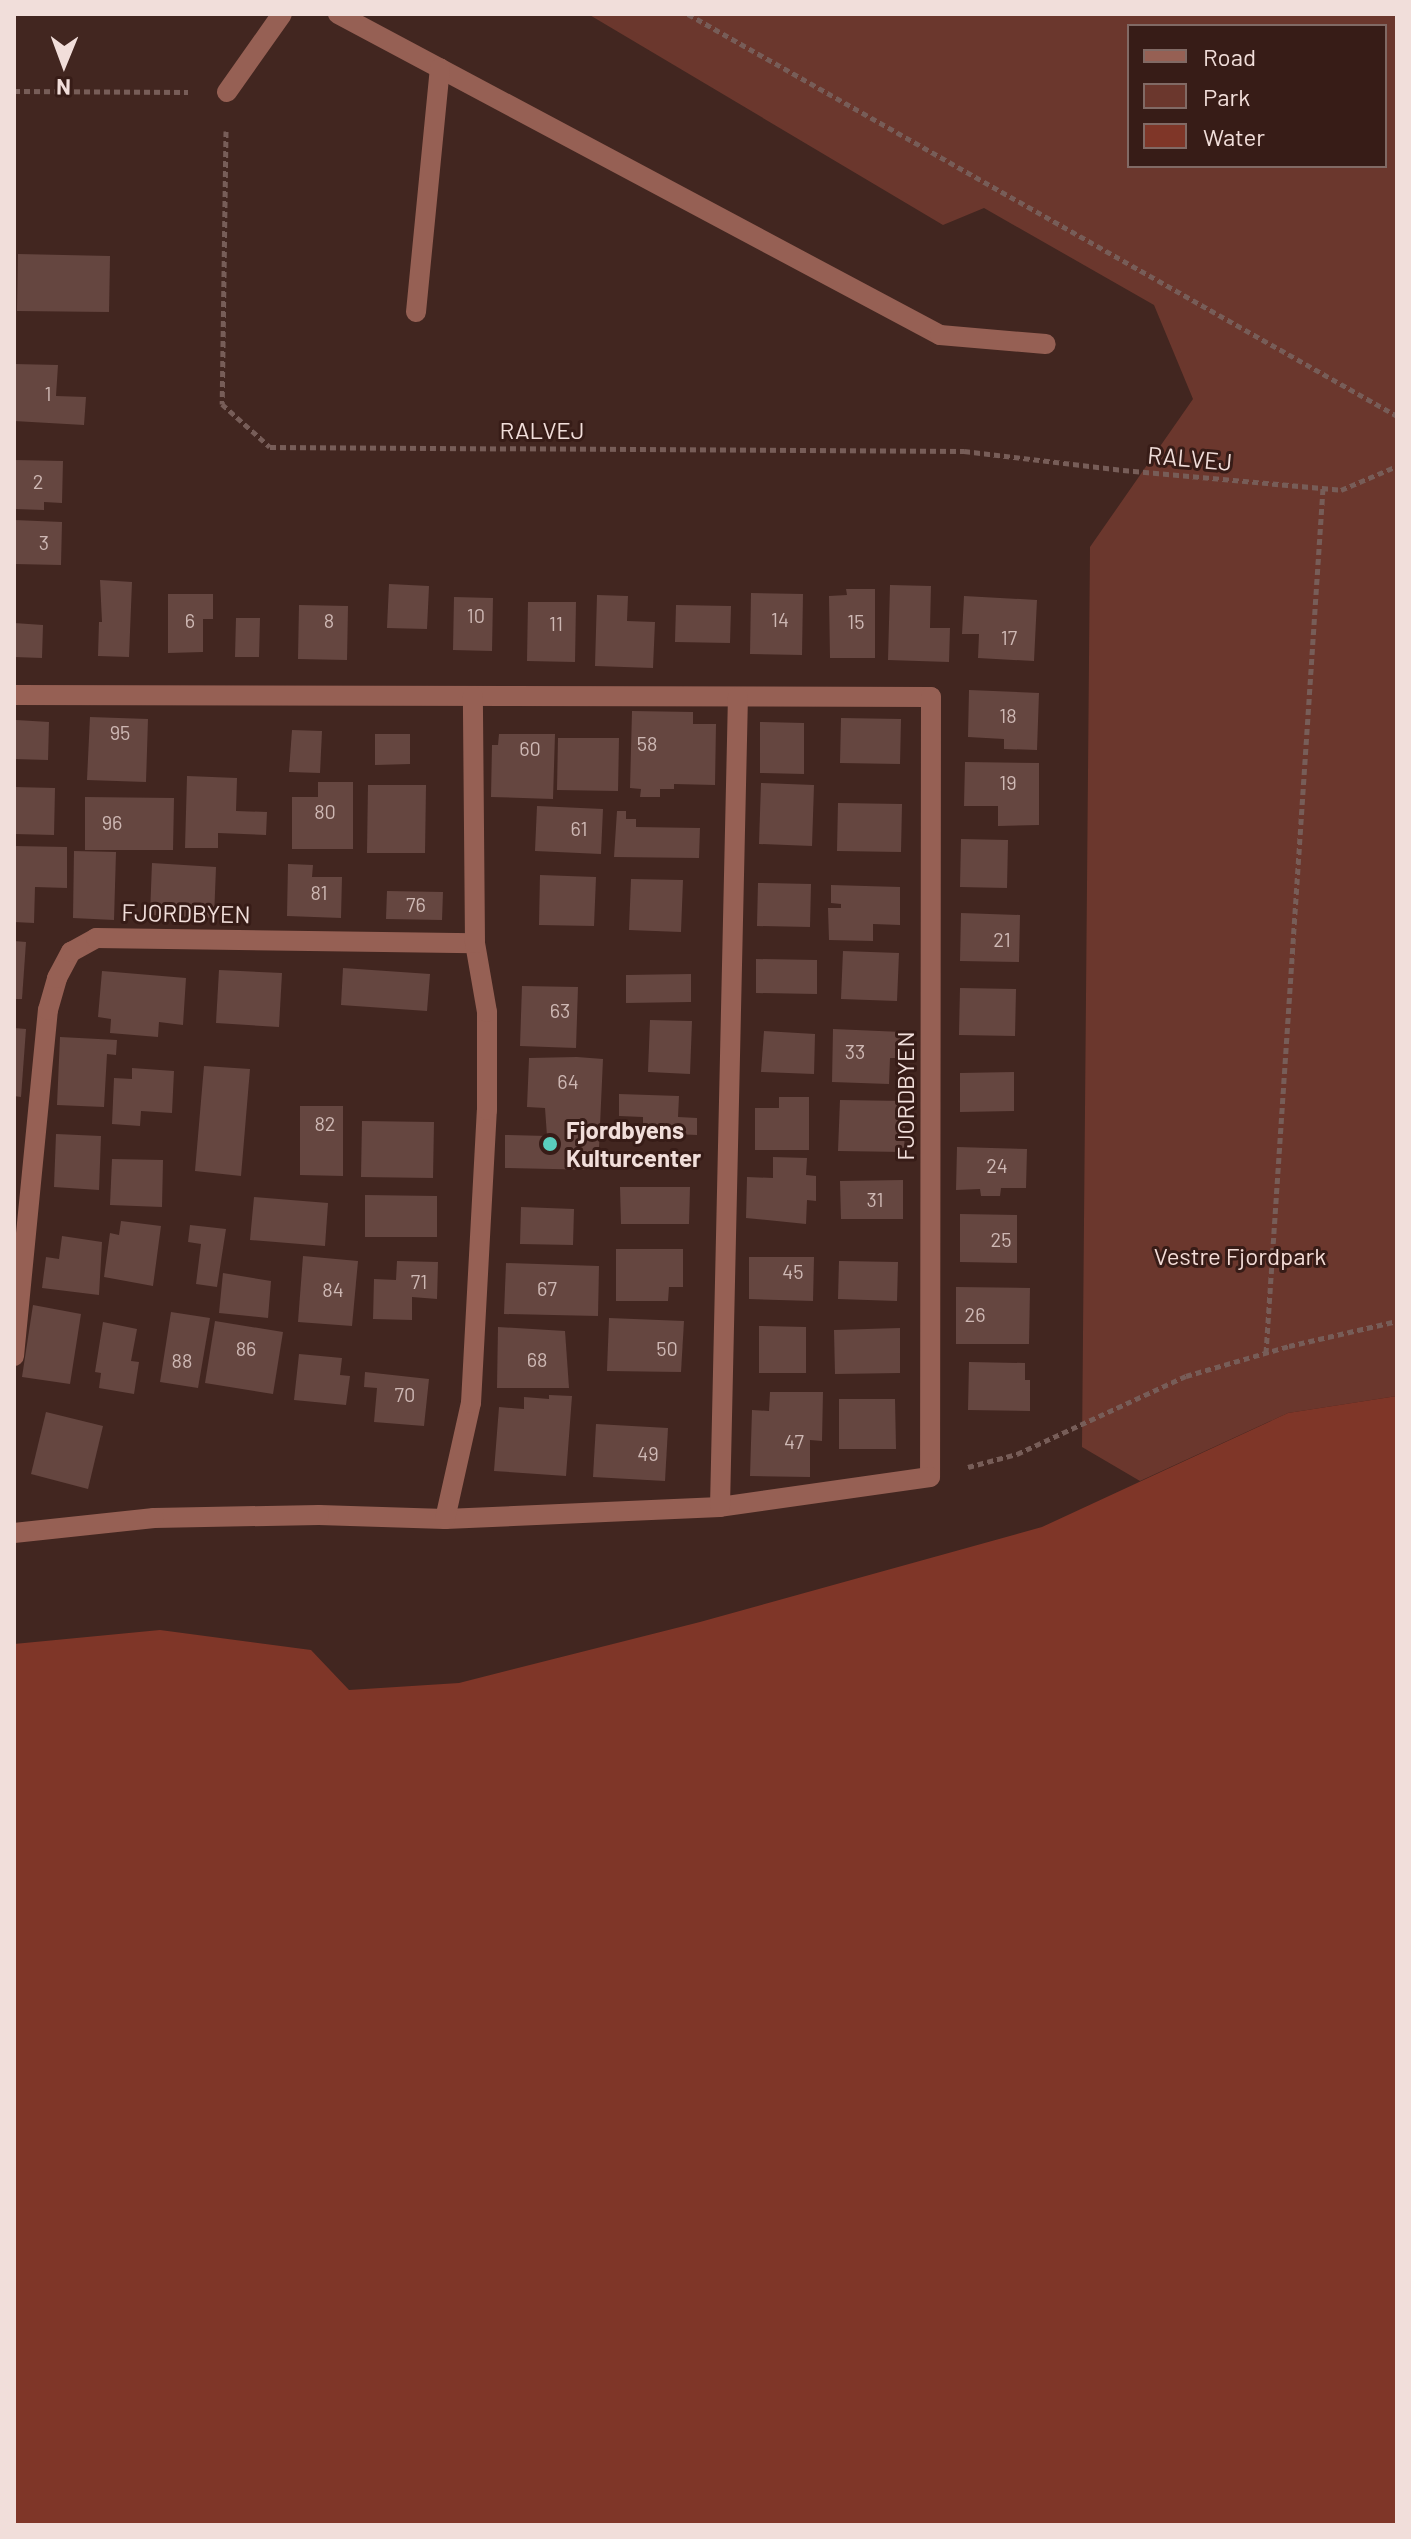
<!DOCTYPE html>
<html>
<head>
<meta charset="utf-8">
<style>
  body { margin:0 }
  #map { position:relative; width:1411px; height:2539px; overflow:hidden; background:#422620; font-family:Barlow,sans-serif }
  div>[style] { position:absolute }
  .green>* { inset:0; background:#6b372d }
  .water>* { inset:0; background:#7f3628 }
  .building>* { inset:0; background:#654640 }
  .path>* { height:5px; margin-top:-2.5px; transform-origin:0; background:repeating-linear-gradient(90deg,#775d58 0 6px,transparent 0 10px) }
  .minor>* { height:20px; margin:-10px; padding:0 10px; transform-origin:10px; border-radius:10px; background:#966054 }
  .dots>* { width:22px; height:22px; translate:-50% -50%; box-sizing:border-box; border:4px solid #371c17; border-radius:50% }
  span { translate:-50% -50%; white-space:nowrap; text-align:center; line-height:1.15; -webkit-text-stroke:6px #371c17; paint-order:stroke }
  .number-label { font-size:20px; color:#ceb8b4 }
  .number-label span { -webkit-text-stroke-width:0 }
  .street-label { font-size:24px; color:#f1deda }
  .poi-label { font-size:24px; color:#f1deda; font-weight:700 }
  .left { translate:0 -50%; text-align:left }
  .park-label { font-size:24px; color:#f3dcd7 }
  .frame { position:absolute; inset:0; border:16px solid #f1deda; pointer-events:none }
  .legend { position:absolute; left:1127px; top:24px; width:260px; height:144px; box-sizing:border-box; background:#371c17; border:2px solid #816a65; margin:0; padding:10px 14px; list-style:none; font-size:24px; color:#f1deda }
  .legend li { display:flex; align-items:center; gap:16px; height:40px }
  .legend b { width:40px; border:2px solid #816a65 }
  .north { position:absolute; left:24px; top:24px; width:80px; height:80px; -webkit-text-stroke:6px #371c17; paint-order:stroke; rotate:181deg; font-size:22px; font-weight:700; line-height:32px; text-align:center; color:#f1deda }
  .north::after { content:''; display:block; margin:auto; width:28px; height:36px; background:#f1deda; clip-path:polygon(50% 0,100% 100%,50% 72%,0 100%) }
</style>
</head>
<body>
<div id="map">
  <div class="green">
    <i style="clip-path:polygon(evenodd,588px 14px,1397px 14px,1397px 1396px,1288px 1413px,1140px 1481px,1082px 1447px,1090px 547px,1193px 399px,1154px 305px,984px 208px,943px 225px,588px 14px,1129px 26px,1385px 26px,1385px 166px,1129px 166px,1129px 26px)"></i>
  </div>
  <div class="water">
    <i style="clip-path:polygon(1397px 1396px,1397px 2525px,14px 2525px,14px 1644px,160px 1630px,311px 1650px,349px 1690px,459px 1683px,700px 1622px,1042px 1527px,1288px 1413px)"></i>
  </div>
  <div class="building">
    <i style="clip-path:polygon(18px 254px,110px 256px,109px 312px,17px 311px)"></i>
    <i style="clip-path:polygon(14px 364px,58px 365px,56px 396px,86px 397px,84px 425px,14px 421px)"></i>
    <i style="clip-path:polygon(14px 460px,63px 461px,62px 503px,44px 502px,44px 510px,15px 509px)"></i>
    <i style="clip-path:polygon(14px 520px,62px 522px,61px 565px,14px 564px)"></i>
    <i style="clip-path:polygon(100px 580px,132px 582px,129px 657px,98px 656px,99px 622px,102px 622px)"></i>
    <i style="clip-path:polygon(389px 584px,429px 586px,427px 629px,387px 628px)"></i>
    <i style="clip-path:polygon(890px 585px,931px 586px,930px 628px,950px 628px,949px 662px,888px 660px)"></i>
    <i style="clip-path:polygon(846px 589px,875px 589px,875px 658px,830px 658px,829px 596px,847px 595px)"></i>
    <i style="clip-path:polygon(751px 593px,803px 594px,802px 655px,750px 654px)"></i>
    <i style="clip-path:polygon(168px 594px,213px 594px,213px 619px,203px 619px,203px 652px,168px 653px)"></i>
    <i style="clip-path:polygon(597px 595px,628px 596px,627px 621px,655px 622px,653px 668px,595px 666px)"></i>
    <i style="clip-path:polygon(964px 596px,1037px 600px,1034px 661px,978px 658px,979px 634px,962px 634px)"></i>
    <i style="clip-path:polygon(454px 597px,493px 598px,492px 651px,453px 650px)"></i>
    <i style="clip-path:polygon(528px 602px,576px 602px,575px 662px,527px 661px)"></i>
    <i style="clip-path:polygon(299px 605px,348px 606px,347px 660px,298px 659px)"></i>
    <i style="clip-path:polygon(676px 605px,731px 606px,730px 643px,675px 642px)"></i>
    <i style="clip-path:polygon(236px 618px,260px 618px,259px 657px,235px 657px)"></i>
    <i style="clip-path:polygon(14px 623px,43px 625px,42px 658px,14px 657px)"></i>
    <i style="clip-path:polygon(969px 690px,1039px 693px,1037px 750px,1004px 749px,1004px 739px,968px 737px)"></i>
    <i style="clip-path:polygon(632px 711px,693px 712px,693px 724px,716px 724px,715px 785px,674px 784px,674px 789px,660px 789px,660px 797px,640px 797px,641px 789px,630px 788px)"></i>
    <i style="clip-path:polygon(90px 717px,148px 719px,146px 782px,87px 780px)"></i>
    <i style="clip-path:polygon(841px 718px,901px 719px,900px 764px,840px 763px)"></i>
    <i style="clip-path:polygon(16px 720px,49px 722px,48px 760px,14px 759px)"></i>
    <i style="clip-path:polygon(760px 722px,804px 723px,804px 774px,760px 773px)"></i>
    <i style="clip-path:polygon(292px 730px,322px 731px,320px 773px,289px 772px)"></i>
    <i style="clip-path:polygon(375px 734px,410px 734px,410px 764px,375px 765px)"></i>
    <i style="clip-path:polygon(499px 734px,555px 734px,553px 799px,491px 797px,492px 745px,498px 745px)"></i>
    <i style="clip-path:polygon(558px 738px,619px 738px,618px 791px,557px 790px)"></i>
    <i style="clip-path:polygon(965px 762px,1039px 763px,1039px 825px,998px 826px,998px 806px,964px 806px)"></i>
    <i style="clip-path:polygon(187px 776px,237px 778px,236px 811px,267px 812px,266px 835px,218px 833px,218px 848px,185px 848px)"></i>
    <i style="clip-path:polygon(318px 782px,353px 782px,353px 849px,292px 849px,292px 797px,318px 797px)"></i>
    <i style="clip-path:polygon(761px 783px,814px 785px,812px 846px,759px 844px)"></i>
    <i style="clip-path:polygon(368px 785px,426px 785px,425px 853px,367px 853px)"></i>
    <i style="clip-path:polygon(14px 787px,55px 788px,54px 835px,14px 834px)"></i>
    <i style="clip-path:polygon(85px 797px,174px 798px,173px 850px,85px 850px)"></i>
    <i style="clip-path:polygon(838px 803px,902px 804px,901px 852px,837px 851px)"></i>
    <i style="clip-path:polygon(537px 806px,603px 809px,601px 854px,535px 851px)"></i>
    <i style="clip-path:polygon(617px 811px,626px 811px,626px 819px,636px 819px,636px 827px,700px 828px,699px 858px,614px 857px)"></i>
    <i style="clip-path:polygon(961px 839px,1008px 840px,1007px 888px,960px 887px)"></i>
    <i style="clip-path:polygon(14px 846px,67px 847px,67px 888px,35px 887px,34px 923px,14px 922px)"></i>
    <i style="clip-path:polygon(74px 851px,116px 852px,114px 920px,73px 918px)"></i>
    <i style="clip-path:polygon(152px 863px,216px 867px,214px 918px,150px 915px)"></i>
    <i style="clip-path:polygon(288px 864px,313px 865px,312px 877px,342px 877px,341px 918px,287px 916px)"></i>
    <i style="clip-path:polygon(540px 875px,596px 877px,594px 926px,539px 925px)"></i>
    <i style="clip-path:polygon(631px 879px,683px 880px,681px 932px,629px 930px)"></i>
    <i style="clip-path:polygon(758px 883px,811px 884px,810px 927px,757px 926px)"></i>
    <i style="clip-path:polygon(831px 885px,900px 887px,900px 925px,873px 924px,873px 941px,829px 940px,828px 908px,841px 908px,841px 904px,831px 903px)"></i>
    <i style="clip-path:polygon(387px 891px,443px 892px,442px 920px,386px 919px)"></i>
    <i style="clip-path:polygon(961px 913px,1020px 915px,1019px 962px,960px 961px)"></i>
    <i style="clip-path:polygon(14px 941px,26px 942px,22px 999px,14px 999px)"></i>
    <i style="clip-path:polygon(843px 951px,899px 953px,897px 1001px,841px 999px)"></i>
    <i style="clip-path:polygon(756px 959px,817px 960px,817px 994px,756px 993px)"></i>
    <i style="clip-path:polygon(343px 968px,430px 974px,427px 1011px,341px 1005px)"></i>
    <i style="clip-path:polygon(219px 970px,282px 973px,279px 1027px,216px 1023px)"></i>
    <i style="clip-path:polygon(102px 971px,186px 978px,183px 1025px,159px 1022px,158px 1037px,110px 1033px,111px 1019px,98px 1017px)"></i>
    <i style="clip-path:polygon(691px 974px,691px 1002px,626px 1003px,626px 975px)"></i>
    <i style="clip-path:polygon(522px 986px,578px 987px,576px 1048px,520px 1046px)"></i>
    <i style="clip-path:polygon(960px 988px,1016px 989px,1015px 1036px,959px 1035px)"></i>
    <i style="clip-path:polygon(650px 1020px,692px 1021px,690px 1074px,648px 1072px)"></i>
    <i style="clip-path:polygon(14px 1028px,26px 1029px,21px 1097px,14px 1096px)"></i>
    <i style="clip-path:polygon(833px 1029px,902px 1032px,901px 1058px,890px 1058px,889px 1084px,832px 1082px)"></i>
    <i style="clip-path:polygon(764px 1031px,815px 1034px,814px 1074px,761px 1072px)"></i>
    <i style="clip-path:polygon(60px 1037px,117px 1040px,116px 1055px,107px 1054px,104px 1107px,57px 1105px)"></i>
    <i style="clip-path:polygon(577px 1057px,603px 1059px,598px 1170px,505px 1168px,505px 1135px,547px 1136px,545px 1108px,527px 1107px,529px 1058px)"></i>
    <i style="clip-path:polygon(204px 1066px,250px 1069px,241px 1176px,195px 1171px)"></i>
    <i style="clip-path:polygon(132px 1068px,174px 1071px,172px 1113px,141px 1111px,140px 1126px,112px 1124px,114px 1078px,132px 1079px)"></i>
    <i style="clip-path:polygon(1014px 1072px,1014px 1111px,960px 1112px,960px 1073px)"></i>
    <i style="clip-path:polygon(619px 1094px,679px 1096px,678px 1117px,697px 1118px,697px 1135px,675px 1134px,676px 1127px,643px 1126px,643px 1117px,619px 1116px)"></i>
    <i style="clip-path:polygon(779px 1097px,809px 1097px,809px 1150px,755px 1150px,755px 1108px,779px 1108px)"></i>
    <i style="clip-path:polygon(840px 1100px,906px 1101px,904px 1152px,838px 1151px)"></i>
    <i style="clip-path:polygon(300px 1106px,343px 1106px,343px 1176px,300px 1175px)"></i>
    <i style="clip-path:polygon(362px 1121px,434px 1122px,433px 1178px,361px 1177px)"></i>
    <i style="clip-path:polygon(56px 1134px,101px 1136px,99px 1190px,54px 1187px)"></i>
    <i style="clip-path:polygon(957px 1147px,1027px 1149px,1026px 1188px,1001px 1188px,1000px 1196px,981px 1196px,980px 1189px,956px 1190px)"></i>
    <i style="clip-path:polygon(773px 1157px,807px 1158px,806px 1175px,816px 1176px,816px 1201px,807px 1200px,806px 1224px,746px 1218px,747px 1177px,773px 1178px)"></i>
    <i style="clip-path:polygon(112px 1159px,163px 1160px,162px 1207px,110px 1205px)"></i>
    <i style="clip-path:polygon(903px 1180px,903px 1219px,841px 1219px,840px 1181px)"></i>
    <i style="clip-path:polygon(620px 1187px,690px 1187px,689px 1224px,621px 1224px)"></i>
    <i style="clip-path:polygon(365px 1195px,437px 1196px,437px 1237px,365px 1237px)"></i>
    <i style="clip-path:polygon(254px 1197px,328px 1203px,325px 1246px,250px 1240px)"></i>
    <i style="clip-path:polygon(521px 1207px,574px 1209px,573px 1245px,520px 1244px)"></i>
    <i style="clip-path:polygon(960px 1214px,1017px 1215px,1017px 1263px,960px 1262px)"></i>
    <i style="clip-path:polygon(121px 1221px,161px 1226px,153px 1286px,104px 1277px,110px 1233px,119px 1235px)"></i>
    <i style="clip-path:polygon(190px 1225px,226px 1229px,217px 1287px,196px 1284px,201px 1244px,188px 1242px)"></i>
    <i style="clip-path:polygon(62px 1236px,102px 1242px,99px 1295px,42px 1288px,46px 1257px,59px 1259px)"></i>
    <i style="clip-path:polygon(616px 1249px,683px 1249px,683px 1287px,669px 1287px,668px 1301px,616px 1301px)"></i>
    <i style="clip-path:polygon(303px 1256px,358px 1261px,352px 1326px,298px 1322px)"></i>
    <i style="clip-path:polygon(749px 1257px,814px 1257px,813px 1301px,749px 1299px)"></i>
    <i style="clip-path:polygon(397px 1261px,438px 1262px,437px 1299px,412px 1297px,412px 1320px,373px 1319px,374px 1279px,396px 1280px)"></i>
    <i style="clip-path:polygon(839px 1261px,898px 1262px,897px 1301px,838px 1299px)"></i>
    <i style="clip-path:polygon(506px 1263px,599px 1266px,598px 1316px,504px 1314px)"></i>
    <i style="clip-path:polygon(223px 1273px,271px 1281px,268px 1318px,219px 1313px)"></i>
    <i style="clip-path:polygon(956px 1287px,1030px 1288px,1029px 1344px,956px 1344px)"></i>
    <i style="clip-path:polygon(33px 1305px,81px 1314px,70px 1384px,22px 1377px)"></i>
    <i style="clip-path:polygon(171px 1312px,210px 1318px,198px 1388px,160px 1382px)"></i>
    <i style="clip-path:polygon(609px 1318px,684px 1321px,681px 1372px,607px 1371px)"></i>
    <i style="clip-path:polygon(215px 1321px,283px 1332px,273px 1394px,205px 1383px)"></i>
    <i style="clip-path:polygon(103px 1322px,137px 1329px,131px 1361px,139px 1362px,134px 1394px,99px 1388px,101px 1373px,95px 1372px)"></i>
    <i style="clip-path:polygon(759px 1326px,806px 1327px,806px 1373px,759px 1373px)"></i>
    <i style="clip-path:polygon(498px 1327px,565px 1331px,569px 1388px,497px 1388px)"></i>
    <i style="clip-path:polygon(900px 1328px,900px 1373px,835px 1374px,834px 1330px)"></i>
    <i style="clip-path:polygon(299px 1354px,342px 1358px,340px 1375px,350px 1376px,346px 1405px,294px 1400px)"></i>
    <i style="clip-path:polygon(969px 1362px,1025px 1363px,1025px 1380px,1030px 1380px,1030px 1411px,968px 1410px)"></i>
    <i style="clip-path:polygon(365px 1372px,429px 1379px,424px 1426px,374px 1422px,377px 1388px,364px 1387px)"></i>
    <i style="clip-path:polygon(770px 1392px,823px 1392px,822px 1441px,810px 1440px,810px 1477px,750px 1476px,752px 1410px,769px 1411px)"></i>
    <i style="clip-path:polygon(549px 1395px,572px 1396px,566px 1476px,494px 1471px,499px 1407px,524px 1409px,524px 1397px,549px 1399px)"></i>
    <i style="clip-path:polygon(839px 1399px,895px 1399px,896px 1449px,839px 1449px)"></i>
    <i style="clip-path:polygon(46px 1412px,103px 1426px,88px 1489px,31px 1474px)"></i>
    <i style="clip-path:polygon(596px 1424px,668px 1428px,665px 1481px,593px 1477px)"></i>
  </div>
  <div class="path">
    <i style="left:688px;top:14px;width:815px;rotate:29.55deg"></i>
    <i style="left:14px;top:91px;width:174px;rotate:0.3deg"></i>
    <i style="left:226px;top:131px;width:273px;rotate:90.8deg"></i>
    <i style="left:222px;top:404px;width:64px;rotate:41.9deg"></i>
    <i style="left:270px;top:447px;width:694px;rotate:0.33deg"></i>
    <i style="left:964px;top:451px;width:160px;rotate:6.8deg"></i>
    <i style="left:1123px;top:470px;width:219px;rotate:5.2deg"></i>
    <i style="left:1341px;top:490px;width:61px;rotate:-23.2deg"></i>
    <i style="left:1266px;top:1353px;width:867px;rotate:-86.23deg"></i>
    <i style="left:968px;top:1467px;width:51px;rotate:-14.9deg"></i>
    <i style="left:1017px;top:1454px;width:186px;rotate:-24.8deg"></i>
    <i style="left:1186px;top:1376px;width:107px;rotate:-16.2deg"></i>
    <i style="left:1289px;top:1346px;width:111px;rotate:-13deg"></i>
  </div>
  <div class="minor">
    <i style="left:338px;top:14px;width:682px;rotate:28.07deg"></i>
    <i style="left:940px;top:335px;width:106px;rotate:4.9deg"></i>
    <i style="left:227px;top:92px;width:95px;rotate:-54.8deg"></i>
    <i style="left:416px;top:312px;width:245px;rotate:-84.4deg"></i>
    <i style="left:14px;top:695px;width:917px;rotate:0.12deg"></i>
    <i style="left:931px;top:697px;width:780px;rotate:90.07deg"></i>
    <i style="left:930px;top:1477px;width:212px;rotate:171.9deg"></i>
    <i style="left:720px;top:1507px;width:275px;rotate:177.5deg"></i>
    <i style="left:445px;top:1519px;width:126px;rotate:-178.2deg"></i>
    <i style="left:319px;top:1515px;width:165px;rotate:179deg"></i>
    <i style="left:154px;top:1518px;width:141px;rotate:173.9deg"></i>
    <i style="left:14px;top:1356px;width:348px;rotate:-84.4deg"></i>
    <i style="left:48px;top:1010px;width:33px;rotate:-74deg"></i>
    <i style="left:57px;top:978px;width:30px;rotate:-62deg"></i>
    <i style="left:71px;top:952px;width:29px;rotate:-29deg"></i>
    <i style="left:96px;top:938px;width:379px;rotate:0.8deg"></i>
    <i style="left:720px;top:1507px;width:810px;rotate:-88.73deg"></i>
    <i style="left:445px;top:1519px;width:119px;rotate:-77.4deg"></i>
    <i style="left:471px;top:1403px;width:293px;rotate:-86.9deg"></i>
    <i style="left:487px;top:1110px;width:98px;rotate:-90deg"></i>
    <i style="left:487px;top:1012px;width:70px;rotate:-99.9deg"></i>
    <i style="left:475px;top:943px;width:247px;rotate:-90.5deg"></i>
  </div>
  <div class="dots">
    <i style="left:550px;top:1144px;background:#5acebd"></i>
  </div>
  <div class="number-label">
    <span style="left:48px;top:393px">1</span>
    <span style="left:38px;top:481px">2</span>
    <span style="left:44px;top:542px">3</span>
    <span style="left:476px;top:615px">10</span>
    <span style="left:780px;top:619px">14</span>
    <span style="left:190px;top:620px">6</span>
    <span style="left:329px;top:620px">8</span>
    <span style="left:856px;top:621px">15</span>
    <span style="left:556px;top:623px">11</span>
    <span style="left:1009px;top:637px">17</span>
    <span style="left:1008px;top:715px">18</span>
    <span style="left:120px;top:732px">95</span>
    <span style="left:647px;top:743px">58</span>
    <span style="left:530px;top:748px">60</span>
    <span style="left:1008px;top:782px">19</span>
    <span style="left:325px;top:811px">80</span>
    <span style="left:112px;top:822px">96</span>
    <span style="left:579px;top:828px">61</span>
    <span style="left:319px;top:892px">81</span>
    <span style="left:416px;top:904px">76</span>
    <span style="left:1002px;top:939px">21</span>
    <span style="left:560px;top:1010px">63</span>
    <span style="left:855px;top:1051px">33</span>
    <span style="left:568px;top:1081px">64</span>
    <span style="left:325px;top:1123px">82</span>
    <span style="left:997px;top:1165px">24</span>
    <span style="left:875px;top:1199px">31</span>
    <span style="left:1001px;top:1239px">25</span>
    <span style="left:793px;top:1271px">45</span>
    <span style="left:419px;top:1281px">71</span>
    <span style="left:547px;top:1288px">67</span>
    <span style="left:333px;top:1289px">84</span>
    <span style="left:975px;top:1314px">26</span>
    <span style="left:246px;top:1348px">86</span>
    <span style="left:667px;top:1348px">50</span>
    <span style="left:537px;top:1359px">68</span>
    <span style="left:182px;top:1360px">88</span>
    <span style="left:405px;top:1394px">70</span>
    <span style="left:794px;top:1441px">47</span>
    <span style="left:648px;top:1453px">49</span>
  </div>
  <div class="street-label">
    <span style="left:542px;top:430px">RALVEJ</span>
    <span style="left:1190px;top:458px;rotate:5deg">RALVEJ</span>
    <span style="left:186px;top:913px;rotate:1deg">FJORDBYEN</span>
    <span style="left:905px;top:1096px;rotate:-90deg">FJORDBYEN</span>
  </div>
  <div class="poi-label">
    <span class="left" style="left:566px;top:1144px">Fjordbyens<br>Kulturcenter</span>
  </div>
  <div class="park-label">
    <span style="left:1240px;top:1256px">Vestre Fjordpark</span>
  </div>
  <div class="frame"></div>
  <ul class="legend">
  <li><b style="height:10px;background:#966054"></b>Road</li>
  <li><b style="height:22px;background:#6b372d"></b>Park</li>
  <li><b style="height:22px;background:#7f3628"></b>Water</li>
  </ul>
  <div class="north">N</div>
</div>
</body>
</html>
